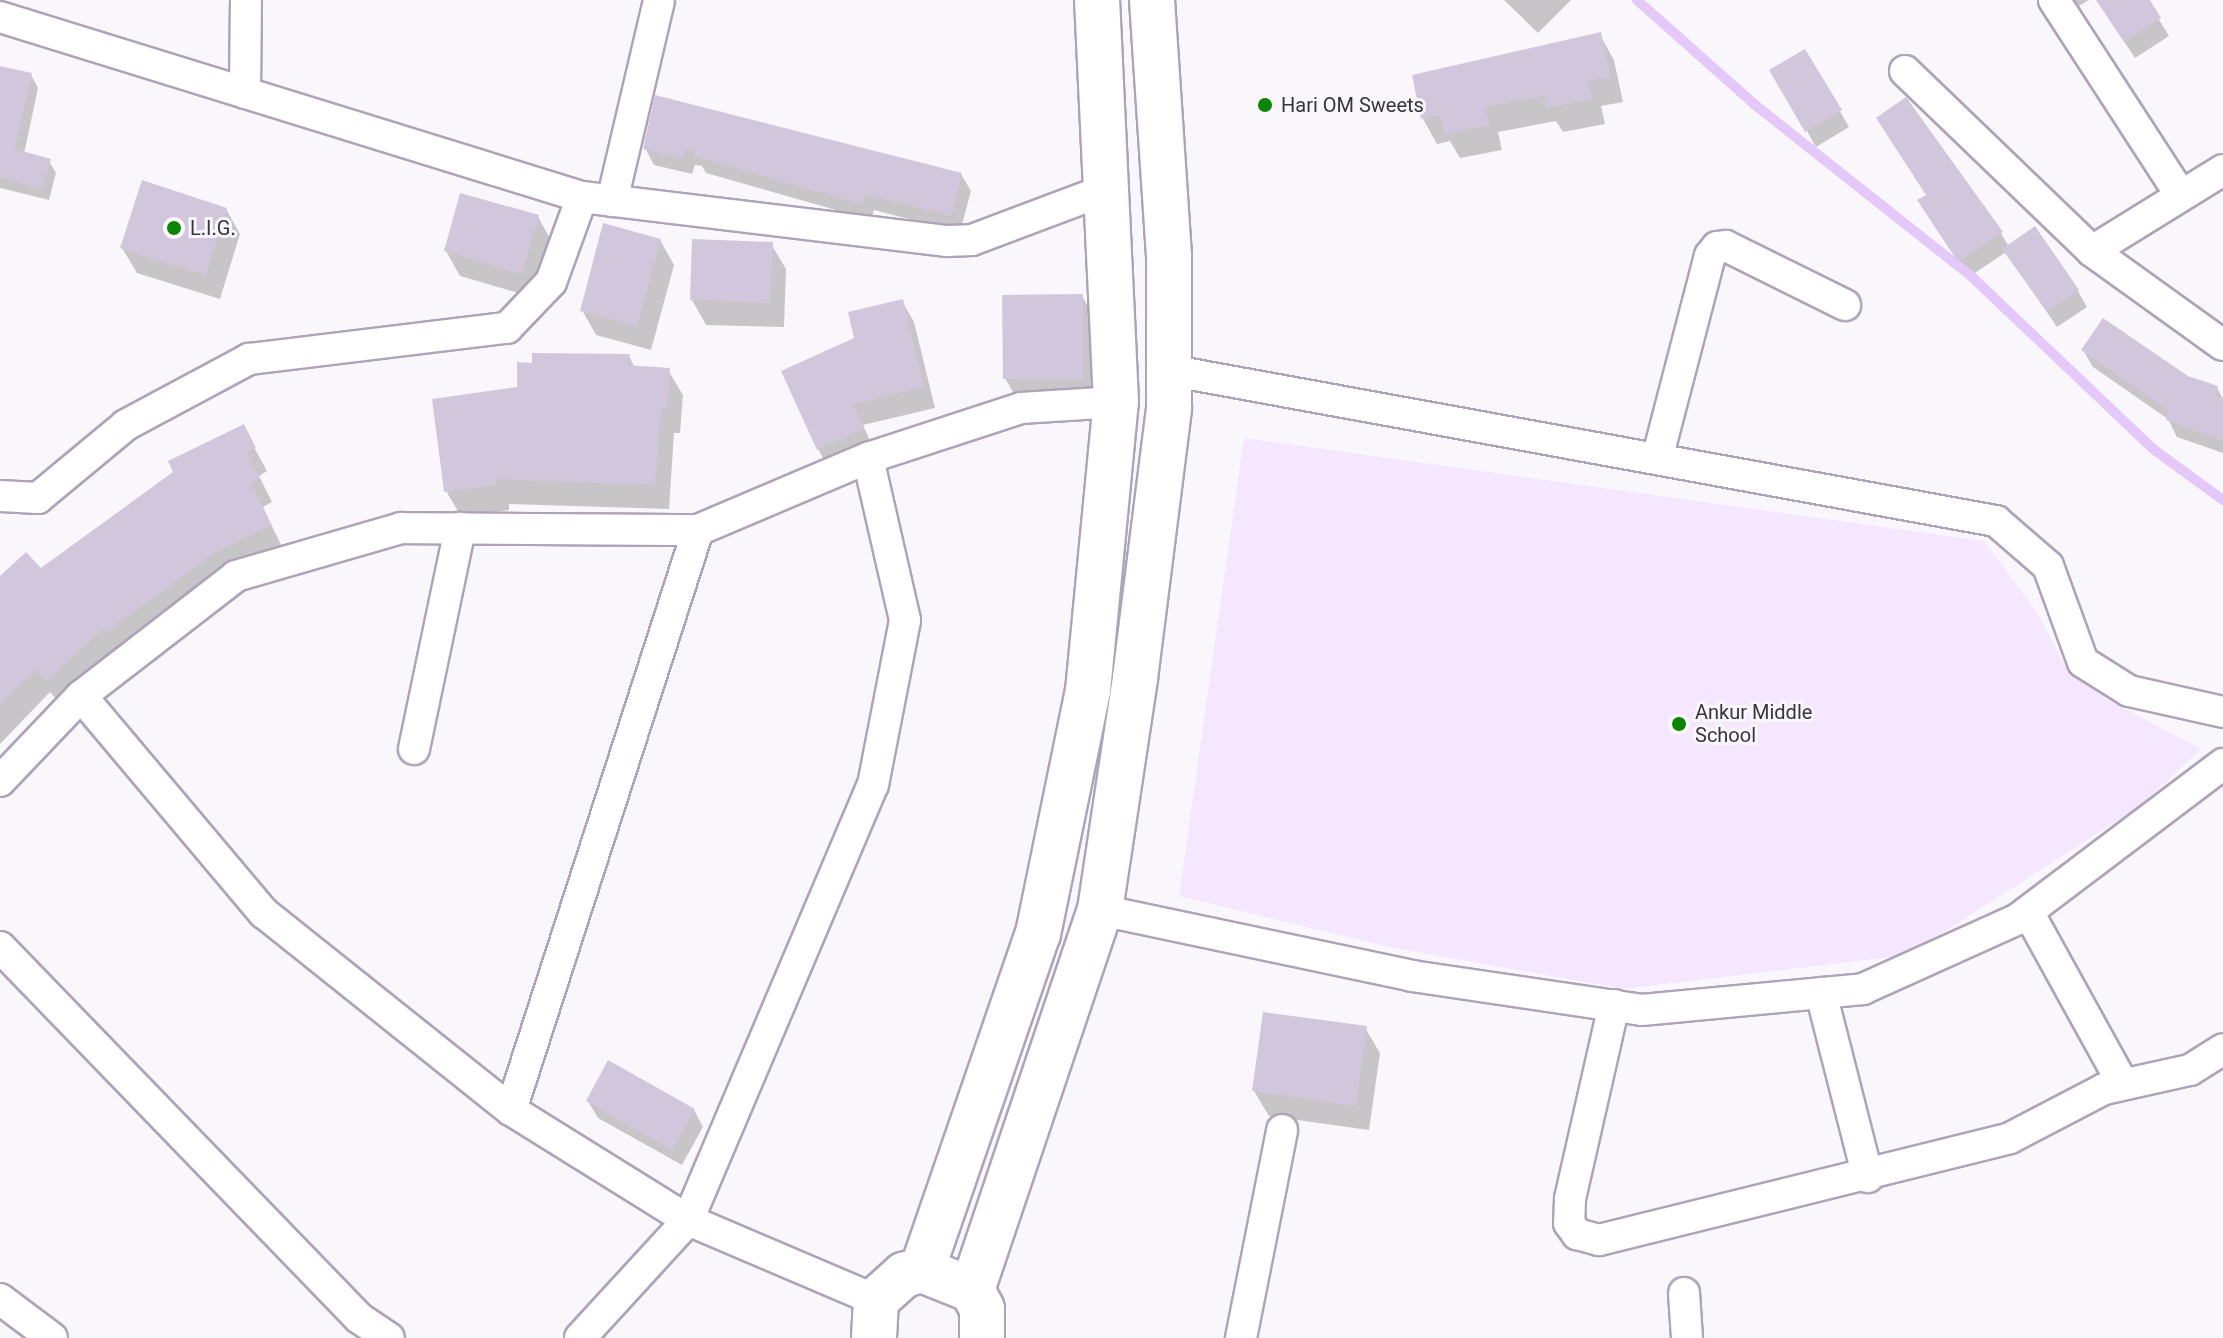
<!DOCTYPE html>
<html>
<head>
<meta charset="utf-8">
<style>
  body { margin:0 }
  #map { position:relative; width:2223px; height:1338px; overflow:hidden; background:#faf7fc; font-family:Roboto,sans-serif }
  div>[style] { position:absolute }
  .built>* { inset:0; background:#f4e7ff }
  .shadow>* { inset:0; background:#0003 }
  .stream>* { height:10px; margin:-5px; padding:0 5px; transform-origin:5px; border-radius:5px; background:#e4c8fa }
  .building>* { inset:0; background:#d2c6dc }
  .roads { filter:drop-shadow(2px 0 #afa3b8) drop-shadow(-2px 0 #afa3b8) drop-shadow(0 2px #afa3b8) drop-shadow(0 -2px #afa3b8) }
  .street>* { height:30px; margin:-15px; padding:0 15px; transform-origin:15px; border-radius:15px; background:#fff }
  .secondary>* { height:44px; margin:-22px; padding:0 22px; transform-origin:22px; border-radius:22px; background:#fff }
  .dots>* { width:22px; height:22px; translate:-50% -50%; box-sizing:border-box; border:4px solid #faf7fc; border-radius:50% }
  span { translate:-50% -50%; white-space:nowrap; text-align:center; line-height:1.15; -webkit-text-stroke:6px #faf7fc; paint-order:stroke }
  .poi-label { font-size:20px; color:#38333c }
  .left { translate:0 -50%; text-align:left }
</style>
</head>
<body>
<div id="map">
  <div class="built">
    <i style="clip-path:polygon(1244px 438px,1984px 541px,2037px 612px,2065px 666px,2108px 700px,2201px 749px,2140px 806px,1908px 955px,1624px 989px,1389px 947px,1179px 896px)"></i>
  </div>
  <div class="shadow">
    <i style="clip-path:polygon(1504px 0,1571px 0,1538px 33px)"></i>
    <i style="clip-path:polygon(2069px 0,2089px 0,2079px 6px)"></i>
    <i style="clip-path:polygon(2097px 0,2147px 0,2169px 36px,2135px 58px)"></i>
    <i style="clip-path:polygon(1600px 35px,1614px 60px,1623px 102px,1601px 106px,1605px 124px,1563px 132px,1556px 121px,1498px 132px,1502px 150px,1460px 158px,1450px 141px,1437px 144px,1423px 119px)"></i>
    <i style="clip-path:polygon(1805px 51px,1849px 127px,1816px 147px,1772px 70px)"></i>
    <i style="clip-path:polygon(31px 75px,38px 88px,24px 154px,49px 161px,56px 173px,49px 200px,0 188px,0 79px)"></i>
    <i style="clip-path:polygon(657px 97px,961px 174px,971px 191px,960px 232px,874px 210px,871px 220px,706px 173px,702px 166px,695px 165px,692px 174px,654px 165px,645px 148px)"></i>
    <i style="clip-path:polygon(1928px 196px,2001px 233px,2009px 247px,2078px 291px,2087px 307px,2057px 327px,2006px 252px,1969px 277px,1930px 217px)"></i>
    <i style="clip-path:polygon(226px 209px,240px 234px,220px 299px,137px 273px,122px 248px)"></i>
    <i style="clip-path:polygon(538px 217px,552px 242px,536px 298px,460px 276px,446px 251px)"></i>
    <i style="clip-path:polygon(660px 240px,674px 265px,651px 350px,596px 335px,582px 310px)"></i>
    <i style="clip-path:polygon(771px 244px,786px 269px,784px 327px,706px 325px,692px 300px)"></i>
    <i style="clip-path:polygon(1082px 296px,1096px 321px,1097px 403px,1019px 403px,1005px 378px)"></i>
    <i style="clip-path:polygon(902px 301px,914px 322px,935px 408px,863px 425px,874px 450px,830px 470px,818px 449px,856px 339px)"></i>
    <i style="clip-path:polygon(2083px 350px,2217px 388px,2223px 399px,2223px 453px,2177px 437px,2168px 419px,2093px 367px)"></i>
    <i style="clip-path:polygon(629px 356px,635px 368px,668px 370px,683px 395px,680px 433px,674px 433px,669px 509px,509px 504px,509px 510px,461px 516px,446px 491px,518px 389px)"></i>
    <i style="clip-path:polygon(243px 427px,267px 471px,259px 476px,272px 502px,263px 507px,283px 549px,60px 703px,50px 692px,0 744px,0 581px,41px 570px)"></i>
    <i style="clip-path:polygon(1365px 1028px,1380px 1053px,1369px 1130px,1269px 1116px,1254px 1091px)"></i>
    <i style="clip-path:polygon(588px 1101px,694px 1110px,703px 1127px,682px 1165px,598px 1118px)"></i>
  </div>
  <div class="stream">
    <i style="left:1637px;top:0;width:157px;rotate:41.6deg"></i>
    <i style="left:1754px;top:104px;width:277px;rotate:38.4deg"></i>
    <i style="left:1971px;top:276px;width:251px;rotate:43.5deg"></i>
    <i style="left:2153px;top:449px;width:87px;rotate:36.1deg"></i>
  </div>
  <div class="building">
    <i style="clip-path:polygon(2096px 0,2150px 0,2161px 18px,2124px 42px)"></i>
    <i style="clip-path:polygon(1601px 32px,1610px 77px,1588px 81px,1592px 99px,1547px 108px,1544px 96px,1485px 107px,1489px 125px,1444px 134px,1440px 116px,1421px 119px,1412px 75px)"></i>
    <i style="clip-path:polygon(1805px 49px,1842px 110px,1805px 132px,1769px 70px)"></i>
    <i style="clip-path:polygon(0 66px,32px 73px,15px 149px,51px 159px,42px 189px,0 177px)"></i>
    <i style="clip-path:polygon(655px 95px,962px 173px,952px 216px,865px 194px,862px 204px,694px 156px,694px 151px,686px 149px,683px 158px,643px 149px)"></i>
    <i style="clip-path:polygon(1906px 97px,2003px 232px,1958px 262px,1917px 200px,1926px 195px,1876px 118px)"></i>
    <i style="clip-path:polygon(142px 180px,227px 208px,206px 275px,120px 248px)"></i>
    <i style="clip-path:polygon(460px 193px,539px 215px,522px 274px,444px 251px)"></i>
    <i style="clip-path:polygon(603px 223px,661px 239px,637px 326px,580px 311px)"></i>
    <i style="clip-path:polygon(2035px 226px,2079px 290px,2047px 312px,2002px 249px)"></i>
    <i style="clip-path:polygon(692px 239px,773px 242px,770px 303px,690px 300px)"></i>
    <i style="clip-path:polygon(1083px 294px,1083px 379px,1003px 379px,1002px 295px)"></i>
    <i style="clip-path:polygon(903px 299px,924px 387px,853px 404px,864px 428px,817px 450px,781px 371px,854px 338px,848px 312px)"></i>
    <i style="clip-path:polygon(2103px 318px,2188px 376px,2218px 386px,2215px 396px,2223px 399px,2223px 441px,2166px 420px,2169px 411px,2081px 350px)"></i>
    <i style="clip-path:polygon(532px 353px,630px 354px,627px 365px,670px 368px,667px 409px,661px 408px,655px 485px,496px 479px,496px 485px,444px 492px,432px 399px,517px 387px,517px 362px,532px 363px)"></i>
    <i style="clip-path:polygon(244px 424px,256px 448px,247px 452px,260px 479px,251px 483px,271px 525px,213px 554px,106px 632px,103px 629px,46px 681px,36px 670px,0 704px,0 576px,26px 552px,41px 568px,173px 472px,168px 461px)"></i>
    <i style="clip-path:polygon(1263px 1012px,1367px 1026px,1356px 1106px,1252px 1091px)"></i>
    <i style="clip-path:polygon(608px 1060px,695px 1109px,672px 1150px,586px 1101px)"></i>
  </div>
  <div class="roads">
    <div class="street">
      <i style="left:2054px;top:0;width:231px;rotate:57deg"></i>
      <i style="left:0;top:17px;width:609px;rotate:17.19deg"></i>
      <i style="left:582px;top:197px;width:368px;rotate:6.9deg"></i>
      <i style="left:947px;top:241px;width:25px;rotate:-2deg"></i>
      <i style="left:972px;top:240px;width:145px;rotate:-20.6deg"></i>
      <i style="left:1905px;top:71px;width:260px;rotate:43.9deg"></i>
      <i style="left:2092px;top:251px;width:161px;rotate:35.7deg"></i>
      <i style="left:245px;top:93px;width:93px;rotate:-89.4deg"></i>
      <i style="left:612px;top:201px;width:206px;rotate:-76.8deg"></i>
      <i style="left:2092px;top:251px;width:154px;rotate:-31.7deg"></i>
      <i style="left:1168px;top:370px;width:842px;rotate:10.34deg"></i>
      <i style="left:1996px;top:521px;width:69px;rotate:40.9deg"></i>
      <i style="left:2048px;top:566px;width:102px;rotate:70deg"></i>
      <i style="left:2083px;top:662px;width:54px;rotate:32.2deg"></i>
      <i style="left:2129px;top:691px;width:96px;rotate:12.6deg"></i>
      <i style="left:1657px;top:459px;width:210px;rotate:-75.4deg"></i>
      <i style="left:1710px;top:256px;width:11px;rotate:-52deg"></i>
      <i style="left:1717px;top:247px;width:9px;rotate:-6deg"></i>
      <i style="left:1726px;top:246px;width:133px;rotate:26.4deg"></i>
      <i style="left:0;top:496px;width:38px;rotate:3deg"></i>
      <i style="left:38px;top:498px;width:114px;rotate:-39.7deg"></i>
      <i style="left:126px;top:425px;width:140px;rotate:-28.2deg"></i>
      <i style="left:249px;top:359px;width:260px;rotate:-6.9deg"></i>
      <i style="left:507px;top:328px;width:64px;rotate:-46.3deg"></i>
      <i style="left:551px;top:282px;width:90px;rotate:-70deg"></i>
      <i style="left:81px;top:696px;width:284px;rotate:49.9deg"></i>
      <i style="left:264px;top:913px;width:316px;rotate:38.6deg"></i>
      <i style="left:511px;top:1110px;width:208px;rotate:31.9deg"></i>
      <i style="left:688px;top:1220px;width:204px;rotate:23.1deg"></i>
      <i style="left:414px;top:749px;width:226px;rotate:-78.2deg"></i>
      <i style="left:0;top:781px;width:117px;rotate:-46.4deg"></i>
      <i style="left:81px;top:696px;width:196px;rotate:-37.7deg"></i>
      <i style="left:236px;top:576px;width:172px;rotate:-16.2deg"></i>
      <i style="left:401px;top:528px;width:297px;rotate:0.4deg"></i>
      <i style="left:698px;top:530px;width:185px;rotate:-23deg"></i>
      <i style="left:868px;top:458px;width:161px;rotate:-18.1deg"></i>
      <i style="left:1021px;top:408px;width:95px;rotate:-3.6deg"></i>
      <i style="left:1100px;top:910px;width:319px;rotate:11.9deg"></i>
      <i style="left:1412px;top:976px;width:232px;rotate:8.4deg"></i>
      <i style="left:1642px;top:1010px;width:222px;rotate:-5.4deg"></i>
      <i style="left:1863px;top:989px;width:170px;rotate:-24.3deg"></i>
      <i style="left:2018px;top:919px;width:257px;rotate:-37.1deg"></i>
      <i style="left:2028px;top:912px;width:194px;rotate:61.1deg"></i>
      <i style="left:0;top:947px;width:516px;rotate:45.94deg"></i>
      <i style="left:359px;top:1318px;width:36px;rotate:34deg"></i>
      <i style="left:1821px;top:993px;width:190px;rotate:75.7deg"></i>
      <i style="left:1614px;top:1005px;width:199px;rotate:102.8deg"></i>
      <i style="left:1570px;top:1199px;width:24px;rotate:92deg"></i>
      <i style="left:1569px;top:1223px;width:14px;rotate:54deg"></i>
      <i style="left:1577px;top:1234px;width:23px;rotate:15deg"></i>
      <i style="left:1599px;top:1240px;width:423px;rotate:-13.9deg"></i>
      <i style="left:2010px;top:1138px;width:106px;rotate:-27.5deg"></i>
      <i style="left:2104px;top:1089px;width:88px;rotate:-12.5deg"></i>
      <i style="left:2190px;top:1070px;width:39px;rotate:-32deg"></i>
      <i style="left:511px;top:1110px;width:609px;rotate:-72.13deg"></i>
      <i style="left:1684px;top:1293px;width:45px;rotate:86.2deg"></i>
      <i style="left:0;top:1299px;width:65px;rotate:36.9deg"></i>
      <i style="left:580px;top:1338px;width:160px;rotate:-47.5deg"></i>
      <i style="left:688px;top:1220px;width:473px;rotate:-67deg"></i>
      <i style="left:873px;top:785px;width:168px;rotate:-79deg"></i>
      <i style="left:905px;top:620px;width:166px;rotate:-102.9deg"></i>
      <i style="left:1241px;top:1338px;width:212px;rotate:-78.8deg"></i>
    </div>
    <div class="secondary">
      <i style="left:922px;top:1270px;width:355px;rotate:-71deg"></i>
      <i style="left:1038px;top:934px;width:248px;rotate:-78.4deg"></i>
      <i style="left:1088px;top:691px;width:290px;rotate:-84.5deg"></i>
      <i style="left:1116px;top:402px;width:402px;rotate:-92.7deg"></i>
      <i style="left:972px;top:1290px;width:401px;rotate:-71.4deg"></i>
      <i style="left:1100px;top:910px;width:235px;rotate:-81.4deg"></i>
      <i style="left:1135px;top:678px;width:273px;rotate:-82.8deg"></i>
      <i style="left:1169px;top:407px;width:151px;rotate:-90deg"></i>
      <i style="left:1169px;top:256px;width:257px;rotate:-93.8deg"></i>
      <i style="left:874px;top:1338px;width:38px;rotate:-87deg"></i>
      <i style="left:876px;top:1300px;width:38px;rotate:-42deg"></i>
      <i style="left:904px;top:1275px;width:19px;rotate:-16deg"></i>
      <i style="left:922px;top:1270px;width:54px;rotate:21.8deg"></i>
      <i style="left:972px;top:1290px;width:21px;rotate:62deg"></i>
      <i style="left:982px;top:1309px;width:29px;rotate:90deg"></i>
    </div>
  </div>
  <div class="dots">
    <i style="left:1265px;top:105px;background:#0b8501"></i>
    <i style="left:174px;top:228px;background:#0b8501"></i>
    <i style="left:1679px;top:724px;background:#0b8501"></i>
  </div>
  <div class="poi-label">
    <span class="left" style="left:1281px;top:105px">Hari OM Sweets</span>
    <span class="left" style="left:190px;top:228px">L.I.G.</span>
    <span class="left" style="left:1695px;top:724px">Ankur Middle<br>School</span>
  </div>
</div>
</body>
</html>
